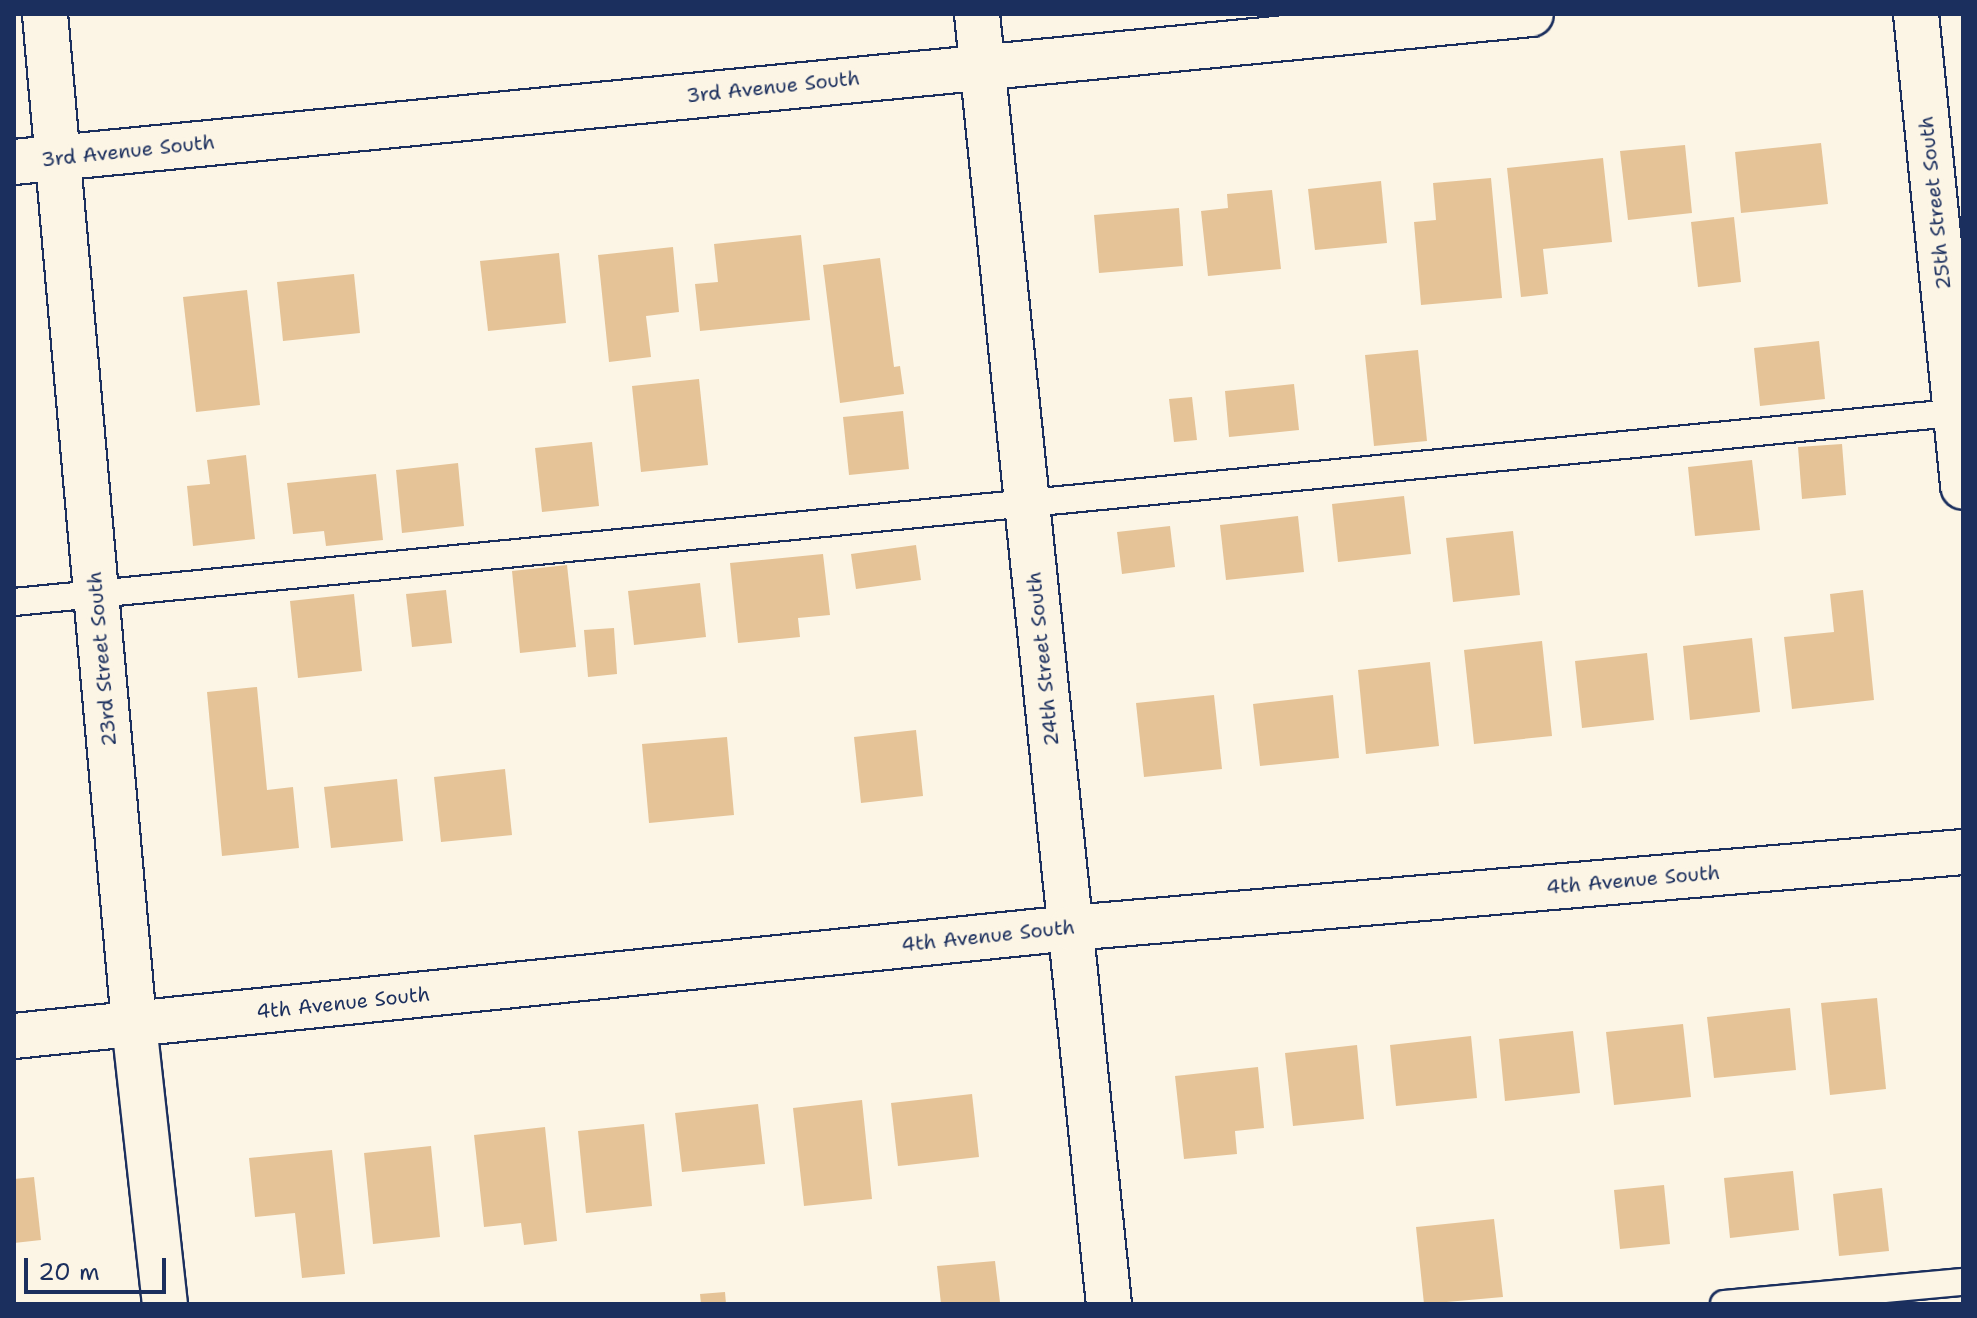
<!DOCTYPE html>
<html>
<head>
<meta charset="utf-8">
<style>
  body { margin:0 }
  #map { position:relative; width:1977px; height:1318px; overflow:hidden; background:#fcf5e5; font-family:"Shantell Sans",sans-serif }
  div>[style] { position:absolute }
  .building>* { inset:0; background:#e5c397 }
  .roads { filter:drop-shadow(2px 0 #1b2f5e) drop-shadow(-2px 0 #1b2f5e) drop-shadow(0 2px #1b2f5e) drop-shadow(0 -2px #1b2f5e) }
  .service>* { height:26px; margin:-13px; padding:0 13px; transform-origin:13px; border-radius:13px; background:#fcf5e5 }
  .minor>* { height:44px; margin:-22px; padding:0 22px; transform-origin:22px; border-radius:22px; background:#fcf5e5 }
  .tertiary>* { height:44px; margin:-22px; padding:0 22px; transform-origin:22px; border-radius:22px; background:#fcf5e5 }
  span { translate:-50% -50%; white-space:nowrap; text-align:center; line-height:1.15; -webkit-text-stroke:7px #fcf5e5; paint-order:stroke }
  .street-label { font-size:20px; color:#1b2f5e }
  .frame { position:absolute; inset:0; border:16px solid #1b2f5e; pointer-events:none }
  .scale { position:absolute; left:24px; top:1258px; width:142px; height:36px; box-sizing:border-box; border:4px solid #1b2f5e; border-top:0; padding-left:10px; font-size:24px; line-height:28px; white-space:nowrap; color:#1b2f5e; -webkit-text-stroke:6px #fcf5e5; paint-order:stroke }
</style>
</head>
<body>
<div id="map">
  <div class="building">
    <i style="clip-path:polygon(1821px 143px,1828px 204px,1741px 213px,1735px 152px)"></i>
    <i style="clip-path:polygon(1685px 145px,1692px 213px,1628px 220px,1620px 151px)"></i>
    <i style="clip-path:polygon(1603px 158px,1612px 242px,1543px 249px,1548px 294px,1521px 297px,1507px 168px)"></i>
    <i style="clip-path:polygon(1491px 178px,1502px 298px,1421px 305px,1414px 222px,1436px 220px,1433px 183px)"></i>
    <i style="clip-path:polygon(1381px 181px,1387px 243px,1315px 250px,1308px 189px)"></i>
    <i style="clip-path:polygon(1272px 190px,1281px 269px,1208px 276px,1201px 211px,1228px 208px,1227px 194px)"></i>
    <i style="clip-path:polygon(1179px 208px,1183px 266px,1099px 273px,1094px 215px)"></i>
    <i style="clip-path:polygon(1734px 217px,1741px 282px,1698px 287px,1691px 222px)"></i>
    <i style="clip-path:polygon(801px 235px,810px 320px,700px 331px,695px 284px,718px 282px,714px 244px)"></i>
    <i style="clip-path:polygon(673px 247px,679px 312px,646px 316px,651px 357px,609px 362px,598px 255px)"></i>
    <i style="clip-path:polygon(559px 253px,566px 323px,488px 331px,480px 261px)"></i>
    <i style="clip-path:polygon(880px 258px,894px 367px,900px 366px,904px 394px,840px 403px,823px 265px)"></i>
    <i style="clip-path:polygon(354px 274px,360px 333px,283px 341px,277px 282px)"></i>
    <i style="clip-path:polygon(247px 290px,260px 405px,196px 412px,183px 297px)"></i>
    <i style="clip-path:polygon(1819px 341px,1825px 399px,1760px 406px,1754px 348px)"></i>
    <i style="clip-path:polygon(1418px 350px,1427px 441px,1374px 446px,1365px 355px)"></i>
    <i style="clip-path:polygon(699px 379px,708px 465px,641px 472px,632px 386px)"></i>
    <i style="clip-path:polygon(1294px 384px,1299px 430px,1229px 437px,1225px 391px)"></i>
    <i style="clip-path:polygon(1192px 397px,1197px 440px,1174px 442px,1169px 399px)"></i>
    <i style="clip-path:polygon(903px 411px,909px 469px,849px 475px,843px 417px)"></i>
    <i style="clip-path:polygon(592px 442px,599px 506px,542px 512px,535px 448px)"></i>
    <i style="clip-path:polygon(1842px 444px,1846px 495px,1802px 499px,1798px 447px)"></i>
    <i style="clip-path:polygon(246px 455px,255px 539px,193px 546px,187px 486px,210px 484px,207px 460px)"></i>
    <i style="clip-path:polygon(1752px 460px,1760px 530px,1695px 536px,1688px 467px)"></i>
    <i style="clip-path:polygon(458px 463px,464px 526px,402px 533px,396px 470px)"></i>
    <i style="clip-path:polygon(376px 474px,383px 540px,326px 546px,324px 531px,293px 534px,287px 483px)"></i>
    <i style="clip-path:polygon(1404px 496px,1411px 554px,1338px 562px,1332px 504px)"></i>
    <i style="clip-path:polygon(1298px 516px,1304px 572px,1226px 580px,1220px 525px)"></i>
    <i style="clip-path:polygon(1170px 526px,1175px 567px,1122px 574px,1117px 532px)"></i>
    <i style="clip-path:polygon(1513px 531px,1520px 595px,1453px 602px,1446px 538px)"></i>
    <i style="clip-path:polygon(916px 545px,921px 580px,856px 589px,851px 554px)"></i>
    <i style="clip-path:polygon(823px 554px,830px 615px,798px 618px,800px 637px,738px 643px,730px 563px)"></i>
    <i style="clip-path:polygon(567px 565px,576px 647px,520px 653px,512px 571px)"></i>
    <i style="clip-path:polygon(700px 583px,706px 637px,634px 645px,628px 591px)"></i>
    <i style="clip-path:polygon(446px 590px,452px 643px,412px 647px,406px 594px)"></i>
    <i style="clip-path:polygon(1863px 590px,1874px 700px,1792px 709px,1784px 637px,1834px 632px,1830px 594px)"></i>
    <i style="clip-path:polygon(354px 594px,362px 671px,298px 678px,290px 601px)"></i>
    <i style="clip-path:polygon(614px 628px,617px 674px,588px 677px,584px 630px)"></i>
    <i style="clip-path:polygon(1752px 638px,1760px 712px,1690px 720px,1683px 646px)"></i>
    <i style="clip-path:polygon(1542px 641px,1552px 736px,1474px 744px,1464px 650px)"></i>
    <i style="clip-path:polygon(1647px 653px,1654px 720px,1582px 728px,1575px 661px)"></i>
    <i style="clip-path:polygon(1430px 662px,1439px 746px,1366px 754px,1358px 670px)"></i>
    <i style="clip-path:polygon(257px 687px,267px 790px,293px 787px,299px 848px,222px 856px,207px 692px)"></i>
    <i style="clip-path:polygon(1214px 695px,1222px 769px,1144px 777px,1136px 703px)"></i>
    <i style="clip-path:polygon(1333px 695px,1339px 758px,1260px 766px,1253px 704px)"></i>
    <i style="clip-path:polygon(916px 730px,923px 796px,861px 803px,854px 737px)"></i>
    <i style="clip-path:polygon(727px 737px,734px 815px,649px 823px,642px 744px)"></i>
    <i style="clip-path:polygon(505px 769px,512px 835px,441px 842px,434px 777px)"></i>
    <i style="clip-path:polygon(397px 779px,403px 841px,331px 848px,324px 787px)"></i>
    <i style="clip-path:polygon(1877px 998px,1886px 1089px,1830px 1095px,1821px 1003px)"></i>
    <i style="clip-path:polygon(1790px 1008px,1796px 1070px,1714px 1078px,1707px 1017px)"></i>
    <i style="clip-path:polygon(1683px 1024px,1691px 1097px,1614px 1105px,1606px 1032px)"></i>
    <i style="clip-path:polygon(1573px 1031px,1580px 1093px,1505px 1101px,1499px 1039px)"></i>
    <i style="clip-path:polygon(1471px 1036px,1477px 1098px,1396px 1106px,1390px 1045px)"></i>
    <i style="clip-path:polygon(1357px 1045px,1364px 1119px,1293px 1126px,1285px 1053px)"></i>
    <i style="clip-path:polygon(1258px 1067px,1264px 1128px,1235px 1131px,1237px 1154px,1184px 1159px,1175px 1076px)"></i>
    <i style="clip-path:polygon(972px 1094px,979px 1157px,898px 1166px,891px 1103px)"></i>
    <i style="clip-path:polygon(862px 1100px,872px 1199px,804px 1206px,793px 1108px)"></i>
    <i style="clip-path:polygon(758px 1104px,765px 1164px,682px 1172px,675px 1113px)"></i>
    <i style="clip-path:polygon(644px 1124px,652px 1206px,586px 1213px,578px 1131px)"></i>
    <i style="clip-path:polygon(545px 1127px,557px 1241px,524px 1245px,521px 1223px,484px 1227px,474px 1135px)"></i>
    <i style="clip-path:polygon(431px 1146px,440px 1237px,373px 1244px,364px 1153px)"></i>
    <i style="clip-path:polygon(332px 1150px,345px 1274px,302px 1278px,295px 1213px,255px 1217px,249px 1158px)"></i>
    <i style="clip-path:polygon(1793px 1171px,1799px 1230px,1730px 1238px,1724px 1178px)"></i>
    <i style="clip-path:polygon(34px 1177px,41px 1240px,14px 1243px,14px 1179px)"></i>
    <i style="clip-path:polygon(1664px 1185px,1670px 1244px,1620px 1249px,1614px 1190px)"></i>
    <i style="clip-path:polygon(1882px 1188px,1889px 1251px,1839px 1256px,1833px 1194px)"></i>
    <i style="clip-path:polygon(1494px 1219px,1503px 1297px,1424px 1304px,1416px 1227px)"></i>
    <i style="clip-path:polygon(995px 1261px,1000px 1302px,941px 1304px,937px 1266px)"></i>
    <i style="clip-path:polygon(725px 1292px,726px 1304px,701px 1304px,700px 1294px)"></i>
  </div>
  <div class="roads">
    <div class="service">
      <i style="left:14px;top:602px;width:1958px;rotate:-5.57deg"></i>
      <i style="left:1724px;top:1304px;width:240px;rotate:-5.3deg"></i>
    </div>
    <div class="minor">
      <i style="left:45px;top:14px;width:1014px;rotate:84.96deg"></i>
      <i style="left:134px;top:1024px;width:282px;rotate:83.7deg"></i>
      <i style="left:977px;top:14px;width:1297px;rotate:84.16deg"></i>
      <i style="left:14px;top:162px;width:1524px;rotate:-5.57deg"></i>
      <i style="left:14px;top:1036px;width:1063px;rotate:-5.83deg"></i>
      <i style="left:1071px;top:928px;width:895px;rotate:-4.87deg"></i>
    </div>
    <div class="tertiary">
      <i style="left:1916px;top:14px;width:475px;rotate:84.3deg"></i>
    </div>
  </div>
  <div class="street-label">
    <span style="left:773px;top:87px;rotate:-6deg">3rd Avenue South</span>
    <span style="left:128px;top:151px;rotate:-6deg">3rd Avenue South</span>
    <span style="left:1935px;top:203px;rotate:-96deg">25th Street South</span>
    <span style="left:102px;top:659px;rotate:-95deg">23rd Street South</span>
    <span style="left:1043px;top:659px;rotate:-96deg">24th Street South</span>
    <span style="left:1633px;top:880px;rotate:-5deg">4th Avenue South</span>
    <span style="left:988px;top:936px;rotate:-6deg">4th Avenue South</span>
    <span style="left:343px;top:1003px;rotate:-6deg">4th Avenue South</span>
  </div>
  <div class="frame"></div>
  <div class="scale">20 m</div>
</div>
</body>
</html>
